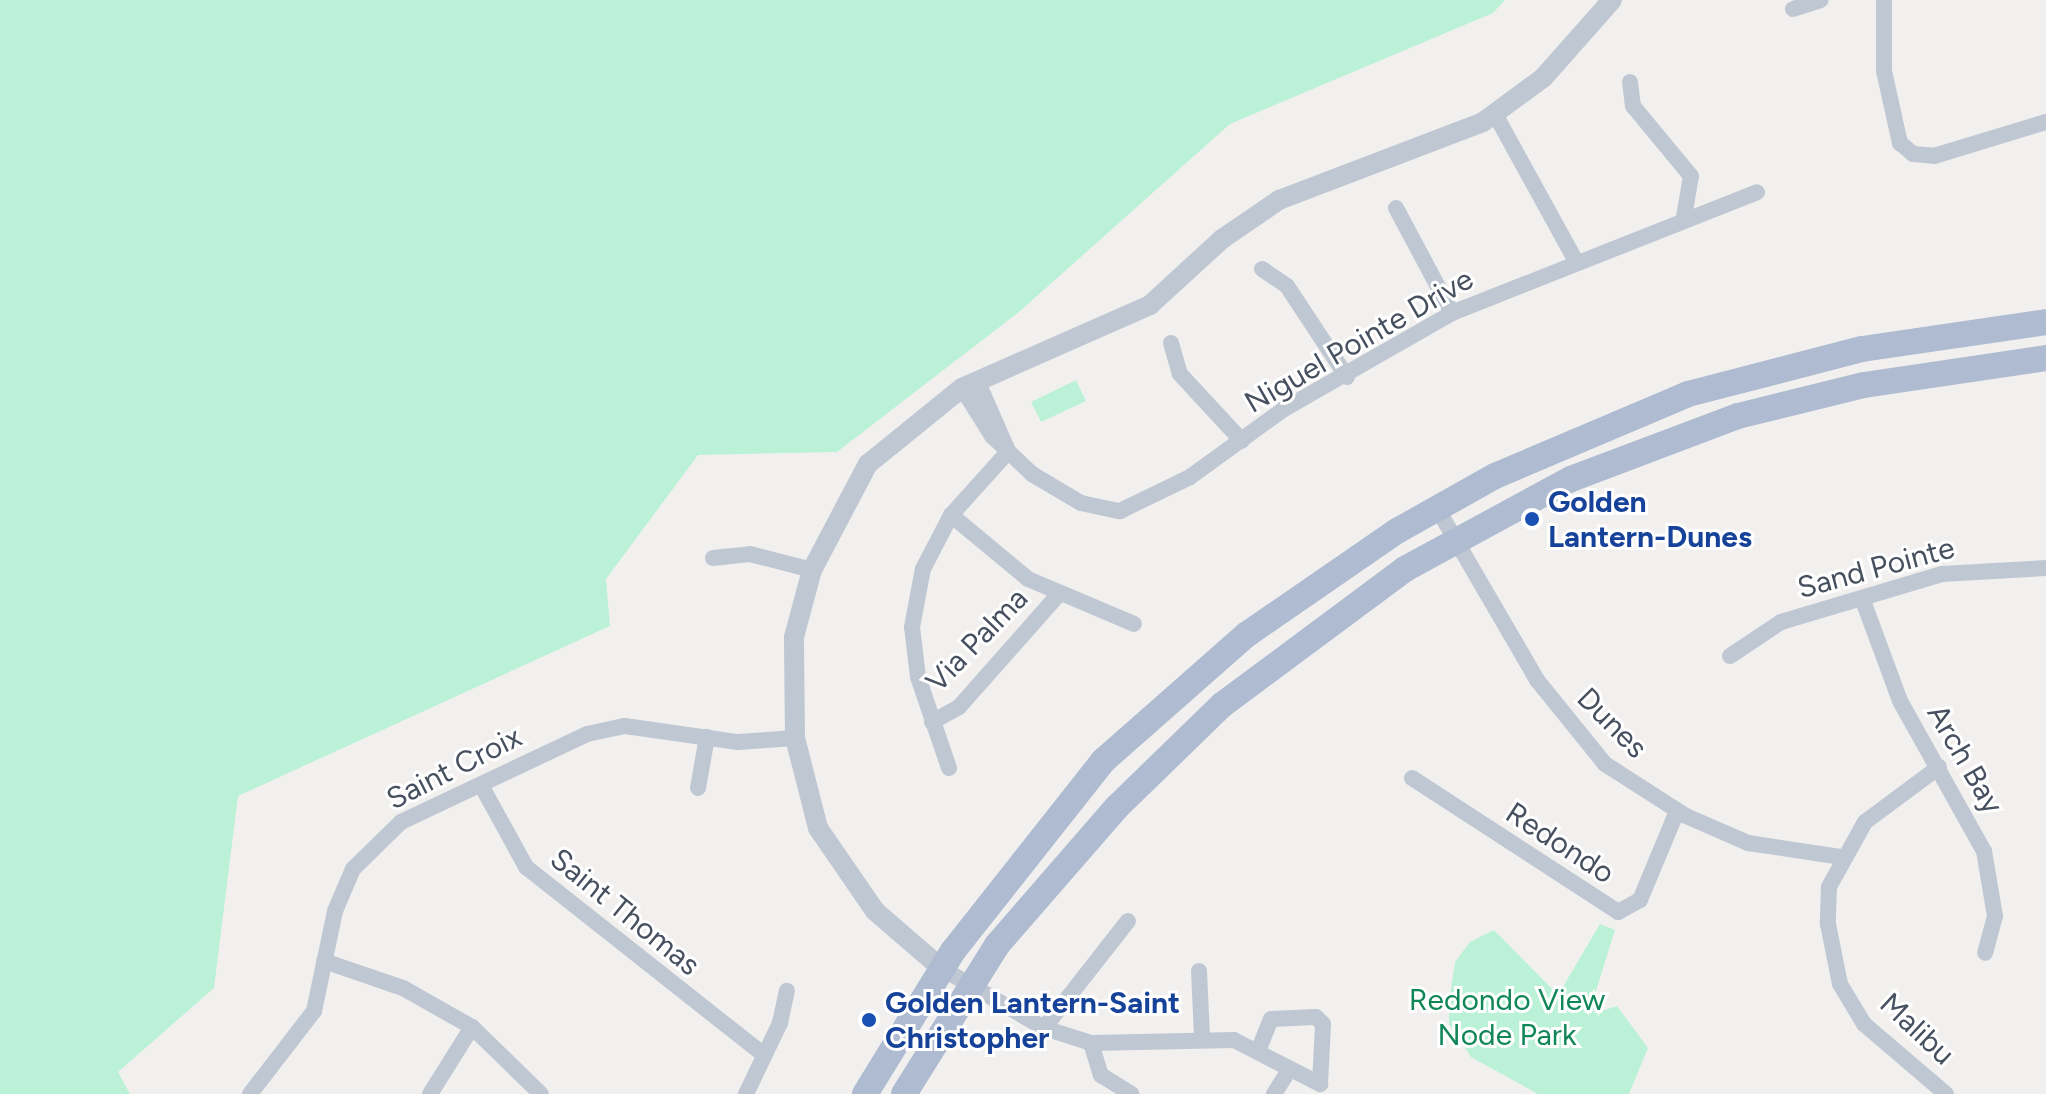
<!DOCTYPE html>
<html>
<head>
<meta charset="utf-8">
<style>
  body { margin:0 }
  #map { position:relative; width:2046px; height:1094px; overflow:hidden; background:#f2f0ef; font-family:Figtree,sans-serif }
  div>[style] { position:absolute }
  .green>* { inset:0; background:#bbf2d7 }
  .minor>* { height:16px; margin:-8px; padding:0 8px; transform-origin:8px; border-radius:8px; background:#bfc8d2 }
  .tertiary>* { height:20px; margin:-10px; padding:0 10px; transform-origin:10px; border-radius:10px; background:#bfc8d2 }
  .primary>* { height:26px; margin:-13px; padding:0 13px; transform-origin:13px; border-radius:13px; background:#aebbd0 }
  .dots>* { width:22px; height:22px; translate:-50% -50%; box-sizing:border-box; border:4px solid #fff; border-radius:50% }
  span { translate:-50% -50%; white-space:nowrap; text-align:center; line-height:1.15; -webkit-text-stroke:6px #fff; paint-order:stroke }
  .street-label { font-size:30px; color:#46505f }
  .transit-label { font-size:30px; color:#164399; font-weight:700 }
  .left { translate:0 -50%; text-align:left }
  .park-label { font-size:30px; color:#118659 }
</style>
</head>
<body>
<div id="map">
  <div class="green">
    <i style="clip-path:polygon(0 0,1505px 0,1493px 13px,1230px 124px,1019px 312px,837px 452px,698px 455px,606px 579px,610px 626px,238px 796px,214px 988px,118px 1072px,130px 1094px,0 1094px)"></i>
    <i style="clip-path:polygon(1076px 380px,1086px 401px,1041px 422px,1031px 402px)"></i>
    <i style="clip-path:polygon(1600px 924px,1615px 930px,1593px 1000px,1598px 1012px,1617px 1006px,1648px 1048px,1629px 1094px,1538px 1094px,1471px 1057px,1449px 1024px,1449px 1002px,1455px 962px,1470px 942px,1494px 930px,1558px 995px)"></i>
  </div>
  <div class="minor">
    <i style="left:1884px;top:0;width:71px;rotate:90deg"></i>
    <i style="left:1884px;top:71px;width:74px;rotate:77.5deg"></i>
    <i style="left:1900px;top:143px;width:17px;rotate:40deg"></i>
    <i style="left:1913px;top:154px;width:21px;rotate:5deg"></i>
    <i style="left:1934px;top:156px;width:117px;rotate:-16.9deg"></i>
    <i style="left:1793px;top:9px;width:29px;rotate:-18deg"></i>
    <i style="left:1630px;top:82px;width:24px;rotate:83deg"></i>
    <i style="left:1633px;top:106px;width:91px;rotate:50.4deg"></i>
    <i style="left:1691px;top:176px;width:42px;rotate:99.7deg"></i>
    <i style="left:1495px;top:114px;width:170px;rotate:61.2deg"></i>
    <i style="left:1396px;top:208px;width:119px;rotate:61.9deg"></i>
    <i style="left:1262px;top:269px;width:30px;rotate:34deg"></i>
    <i style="left:1287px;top:286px;width:109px;rotate:56.6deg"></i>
    <i style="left:1171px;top:343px;width:32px;rotate:74deg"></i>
    <i style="left:1180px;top:374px;width:91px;rotate:47.2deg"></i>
    <i style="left:977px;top:380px;width:77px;rotate:66.4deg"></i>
    <i style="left:962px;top:388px;width:57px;rotate:58deg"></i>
    <i style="left:992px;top:436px;width:55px;rotate:43.5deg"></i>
    <i style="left:1032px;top:474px;width:57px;rotate:30.6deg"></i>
    <i style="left:1081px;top:503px;width:40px;rotate:12deg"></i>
    <i style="left:1120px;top:511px;width:78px;rotate:-25.9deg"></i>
    <i style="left:1190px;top:477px;width:116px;rotate:-35.9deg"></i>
    <i style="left:1284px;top:409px;width:193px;rotate:-29.7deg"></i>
    <i style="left:1452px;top:313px;width:328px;rotate:-21.6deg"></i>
    <i style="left:1437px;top:508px;width:199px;rotate:59.8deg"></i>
    <i style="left:1537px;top:680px;width:108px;rotate:51deg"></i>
    <i style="left:1605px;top:764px;width:96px;rotate:32.7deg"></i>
    <i style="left:1686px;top:816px;width:68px;rotate:23.5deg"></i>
    <i style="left:1748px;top:843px;width:95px;rotate:8.5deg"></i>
    <i style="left:951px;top:515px;width:100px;rotate:39.7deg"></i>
    <i style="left:1028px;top:579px;width:115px;rotate:23deg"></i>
    <i style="left:713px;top:558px;width:37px;rotate:-6deg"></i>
    <i style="left:750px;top:554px;width:64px;rotate:14.5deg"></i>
    <i style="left:1862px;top:598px;width:110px;rotate:69.7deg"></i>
    <i style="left:1900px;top:701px;width:172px;rotate:60.8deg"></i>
    <i style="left:1984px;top:851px;width:66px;rotate:80.4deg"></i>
    <i style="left:1995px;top:916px;width:38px;rotate:105deg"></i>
    <i style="left:1730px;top:656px;width:61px;rotate:-33.7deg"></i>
    <i style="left:1781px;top:622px;width:168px;rotate:-16.6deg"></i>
    <i style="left:1942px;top:574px;width:104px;rotate:-3.3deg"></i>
    <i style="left:932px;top:722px;width:31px;rotate:-29deg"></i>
    <i style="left:959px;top:707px;width:152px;rotate:-48.5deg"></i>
    <i style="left:1939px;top:767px;width:92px;rotate:143.4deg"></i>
    <i style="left:1865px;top:822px;width:74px;rotate:119deg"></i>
    <i style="left:1829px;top:887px;width:37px;rotate:92deg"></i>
    <i style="left:1828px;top:924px;width:61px;rotate:78.7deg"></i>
    <i style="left:1840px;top:984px;width:47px;rotate:59deg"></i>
    <i style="left:1864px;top:1024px;width:108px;rotate:40.5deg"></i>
    <i style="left:949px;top:768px;width:96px;rotate:-108.8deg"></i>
    <i style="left:918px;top:677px;width:50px;rotate:-96.8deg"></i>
    <i style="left:912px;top:627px;width:59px;rotate:-79.3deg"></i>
    <i style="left:923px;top:569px;width:61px;rotate:-62.6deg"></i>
    <i style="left:951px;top:515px;width:85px;rotate:-47.9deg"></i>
    <i style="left:1412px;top:778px;width:246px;rotate:33deg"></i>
    <i style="left:1618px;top:912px;width:25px;rotate:-29deg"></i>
    <i style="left:1640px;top:900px;width:96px;rotate:-67.4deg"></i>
    <i style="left:481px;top:785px;width:94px;rotate:61.2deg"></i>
    <i style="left:526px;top:867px;width:303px;rotate:38.3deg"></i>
    <i style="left:698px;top:788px;width:52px;rotate:-80deg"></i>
    <i style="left:324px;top:961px;width:83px;rotate:18.9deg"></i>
    <i style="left:403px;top:988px;width:79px;rotate:29.5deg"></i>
    <i style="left:472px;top:1027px;width:96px;rotate:44.2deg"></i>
    <i style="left:941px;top:968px;width:119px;rotate:30.2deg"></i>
    <i style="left:1044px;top:1028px;width:49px;rotate:17.7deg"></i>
    <i style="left:1091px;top:1043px;width:143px;rotate:-1.2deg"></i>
    <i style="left:1234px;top:1040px;width:97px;rotate:27.1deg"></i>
    <i style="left:1320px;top:1084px;width:60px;rotate:-87.1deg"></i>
    <i style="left:1323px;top:1024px;width:10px;rotate:-135deg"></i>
    <i style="left:1316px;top:1017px;width:45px;rotate:177.5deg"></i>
    <i style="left:1271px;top:1019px;width:31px;rotate:112deg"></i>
    <i style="left:1199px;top:971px;width:66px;rotate:87.4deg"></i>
    <i style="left:1044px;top:1028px;width:136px;rotate:-51.9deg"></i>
    <i style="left:1091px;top:1043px;width:34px;rotate:73deg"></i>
    <i style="left:1101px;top:1075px;width:36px;rotate:32deg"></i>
    <i style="left:250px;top:1094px;width:105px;rotate:-52.4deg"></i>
    <i style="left:314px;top:1011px;width:102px;rotate:-78.1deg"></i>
    <i style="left:335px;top:911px;width:46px;rotate:-66.8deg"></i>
    <i style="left:353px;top:869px;width:67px;rotate:-44.4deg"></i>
    <i style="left:401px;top:822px;width:206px;rotate:-25.3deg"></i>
    <i style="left:587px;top:734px;width:39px;rotate:-12deg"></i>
    <i style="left:625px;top:726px;width:114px;rotate:8.1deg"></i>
    <i style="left:738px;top:742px;width:57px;rotate:-4deg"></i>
    <i style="left:430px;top:1094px;width:79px;rotate:-57.9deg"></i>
    <i style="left:746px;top:1094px;width:79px;rotate:-64.4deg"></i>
    <i style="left:780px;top:1023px;width:33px;rotate:-78deg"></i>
    <i style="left:1274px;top:1094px;width:28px;rotate:-58deg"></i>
  </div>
  <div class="tertiary">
    <i style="left:941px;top:968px;width:87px;rotate:-139.2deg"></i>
    <i style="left:875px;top:911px;width:101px;rotate:-124.5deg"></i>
    <i style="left:818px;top:828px;width:93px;rotate:-104.3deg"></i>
    <i style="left:795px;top:738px;width:101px;rotate:-90.6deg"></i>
    <i style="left:794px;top:637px;width:69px;rotate:-75deg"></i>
    <i style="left:812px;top:570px;width:120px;rotate:-62.2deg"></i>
    <i style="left:868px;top:464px;width:121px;rotate:-39deg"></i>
    <i style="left:962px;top:388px;width:206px;rotate:-23.8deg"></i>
    <i style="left:1150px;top:305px;width:98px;rotate:-42.5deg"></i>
    <i style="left:1222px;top:239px;width:69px;rotate:-34.4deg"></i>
    <i style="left:1279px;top:200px;width:218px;rotate:-20.9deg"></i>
    <i style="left:1483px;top:122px;width:74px;rotate:-36.3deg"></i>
    <i style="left:1543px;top:78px;width:104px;rotate:-48.5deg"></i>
  </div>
  <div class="primary">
    <i style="left:865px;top:1094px;width:168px;rotate:-58.4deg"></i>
    <i style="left:953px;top:951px;width:242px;rotate:-51.7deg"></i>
    <i style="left:1103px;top:761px;width:191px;rotate:-41.4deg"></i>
    <i style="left:1246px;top:635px;width:183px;rotate:-34.6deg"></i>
    <i style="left:1397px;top:531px;width:112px;rotate:-29.3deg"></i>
    <i style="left:1495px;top:476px;width:210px;rotate:-23deg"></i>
    <i style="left:1688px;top:394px;width:180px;rotate:-14.5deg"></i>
    <i style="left:1862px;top:349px;width:186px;rotate:-8.3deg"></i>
    <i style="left:904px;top:1094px;width:176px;rotate:-58deg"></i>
    <i style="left:997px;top:945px;width:183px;rotate:-49deg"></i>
    <i style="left:1117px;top:807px;width:146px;rotate:-44.2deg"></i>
    <i style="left:1222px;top:705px;width:228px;rotate:-36.6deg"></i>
    <i style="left:1405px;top:569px;width:189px;rotate:-28.5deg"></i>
    <i style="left:1571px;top:479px;width:178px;rotate:-20.7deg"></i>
    <i style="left:1738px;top:416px;width:130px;rotate:-13.8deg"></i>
    <i style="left:1864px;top:385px;width:184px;rotate:-8.4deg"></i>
  </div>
  <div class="dots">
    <i style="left:1532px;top:519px;background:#1a4fb4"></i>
    <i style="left:869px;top:1020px;background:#1a4fb4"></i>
  </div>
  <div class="street-label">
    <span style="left:1359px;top:341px;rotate:-30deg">Niguel Pointe Drive</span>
    <span style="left:1876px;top:568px;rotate:-15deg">Sand Pointe</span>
    <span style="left:977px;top:640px;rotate:-46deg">Via Palma</span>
    <span style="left:1612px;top:723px;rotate:45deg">Dunes</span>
    <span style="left:1965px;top:759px;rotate:60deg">Arch Bay</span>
    <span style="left:454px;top:768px;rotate:-27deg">Saint Croix</span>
    <span style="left:1560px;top:843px;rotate:33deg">Redondo</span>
    <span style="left:625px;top:912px;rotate:39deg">Saint Thomas</span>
    <span style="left:1917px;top:1029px;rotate:43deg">Malibu</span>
  </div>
  <div class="transit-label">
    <span class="left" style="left:1548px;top:519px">Golden<br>Lantern-Dunes</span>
    <span class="left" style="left:885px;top:1020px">Golden Lantern-Saint<br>Christopher</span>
  </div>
  <div class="park-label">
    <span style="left:1507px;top:1017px">Redondo View<br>Node Park</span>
  </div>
</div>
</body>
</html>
